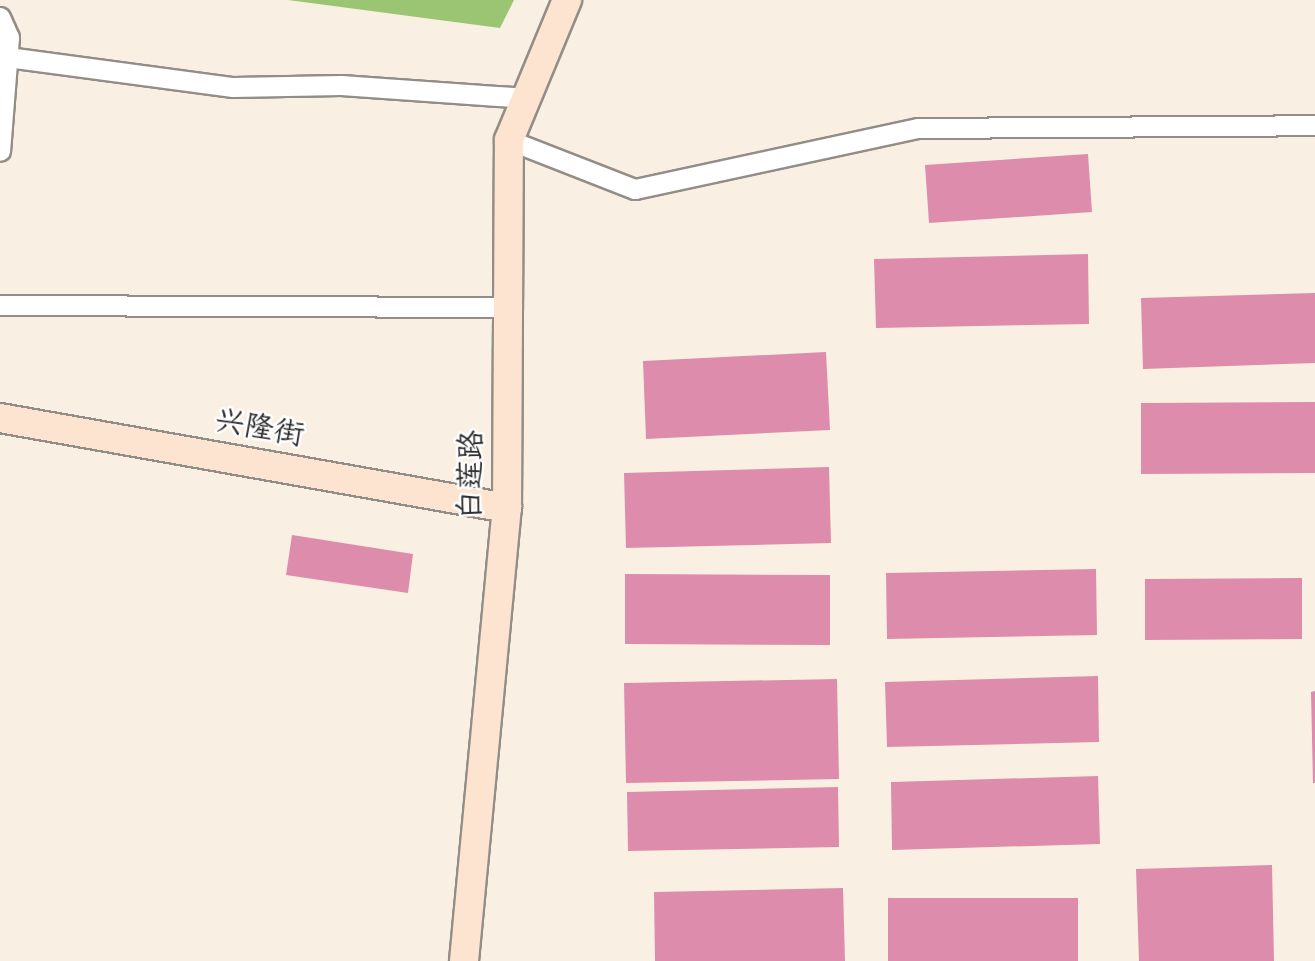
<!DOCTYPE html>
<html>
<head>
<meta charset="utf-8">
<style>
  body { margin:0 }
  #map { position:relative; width:1315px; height:961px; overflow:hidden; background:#f9f0e3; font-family:"Indie Flower","LXGW WenKai TC",sans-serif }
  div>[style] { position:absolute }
  .green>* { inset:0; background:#9bc572 }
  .building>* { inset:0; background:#dd8dab }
  .roads { filter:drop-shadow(2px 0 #928e87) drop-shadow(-2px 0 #928e87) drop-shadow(0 2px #928e87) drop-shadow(0 -2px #928e87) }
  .street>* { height:19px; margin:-9.5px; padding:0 9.5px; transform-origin:9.5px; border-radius:9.5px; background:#fff }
  .secondary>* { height:28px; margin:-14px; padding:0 14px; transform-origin:14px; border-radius:14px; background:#fde4d1 }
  span { translate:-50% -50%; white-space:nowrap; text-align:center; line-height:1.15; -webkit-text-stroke:5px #fff; paint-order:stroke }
  .street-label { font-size:30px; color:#2b2b2b }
</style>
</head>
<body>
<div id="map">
  <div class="green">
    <i style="clip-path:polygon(288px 0,514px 0,500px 28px)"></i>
  </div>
  <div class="building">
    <i style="clip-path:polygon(1088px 154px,1092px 212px,929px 223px,925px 165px)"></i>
    <i style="clip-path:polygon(1088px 254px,1089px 324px,876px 328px,874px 259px)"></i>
    <i style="clip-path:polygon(1315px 293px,1315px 363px,1143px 369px,1141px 298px)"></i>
    <i style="clip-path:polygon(826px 352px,830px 430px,646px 439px,643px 361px)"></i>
    <i style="clip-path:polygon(1315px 402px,1315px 473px,1141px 474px,1141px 403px)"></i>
    <i style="clip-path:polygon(829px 467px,831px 543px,626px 548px,624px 473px)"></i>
    <i style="clip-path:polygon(292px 535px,413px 554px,408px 593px,286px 575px)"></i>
    <i style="clip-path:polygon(1096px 569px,1097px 635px,887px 639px,886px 573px)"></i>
    <i style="clip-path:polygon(625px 574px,830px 575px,830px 645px,625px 644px)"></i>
    <i style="clip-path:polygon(1302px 578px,1302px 639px,1145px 640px,1145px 579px)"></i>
    <i style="clip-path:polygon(1098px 676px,1099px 742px,887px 747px,885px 682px)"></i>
    <i style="clip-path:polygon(837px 679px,839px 779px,626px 783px,624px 683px)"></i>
    <i style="clip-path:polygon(1315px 691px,1315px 783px,1313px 783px,1311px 692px)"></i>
    <i style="clip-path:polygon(1098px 776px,1100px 844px,892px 850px,891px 782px)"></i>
    <i style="clip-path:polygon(838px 787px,839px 847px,628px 851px,627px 792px)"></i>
    <i style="clip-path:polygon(1272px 865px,1274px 961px,1139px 961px,1136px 869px)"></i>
    <i style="clip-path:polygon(843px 888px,845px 961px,655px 961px,654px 892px)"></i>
    <i style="clip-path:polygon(888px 898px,1078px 898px,1078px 961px,888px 961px)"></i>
  </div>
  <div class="roads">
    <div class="street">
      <i style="left:0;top:17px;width:22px;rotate:66deg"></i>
      <i style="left:9px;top:37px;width:114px;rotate:94.5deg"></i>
      <i style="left:0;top:56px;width:235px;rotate:7.6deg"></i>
      <i style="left:233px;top:87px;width:108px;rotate:-1.1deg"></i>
      <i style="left:341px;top:85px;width:184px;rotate:4deg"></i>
      <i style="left:509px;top:140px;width:135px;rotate:21.3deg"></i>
      <i style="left:635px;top:189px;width:289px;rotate:-12.2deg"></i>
      <i style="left:918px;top:128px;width:397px;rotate:-0.4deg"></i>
      <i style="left:0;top:305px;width:508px;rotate:0.23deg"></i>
    </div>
    <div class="secondary">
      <i style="left:0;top:418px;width:515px;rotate:10.07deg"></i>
      <i style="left:464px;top:961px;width:455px;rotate:-84.6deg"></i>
      <i style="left:507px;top:508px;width:368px;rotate:-89.7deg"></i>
      <i style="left:509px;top:140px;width:152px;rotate:-67.5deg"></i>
    </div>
  </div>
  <div class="street-label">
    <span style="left:259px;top:430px;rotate:10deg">兴隆街</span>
    <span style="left:473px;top:475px;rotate:-89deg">白莲路</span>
  </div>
</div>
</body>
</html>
